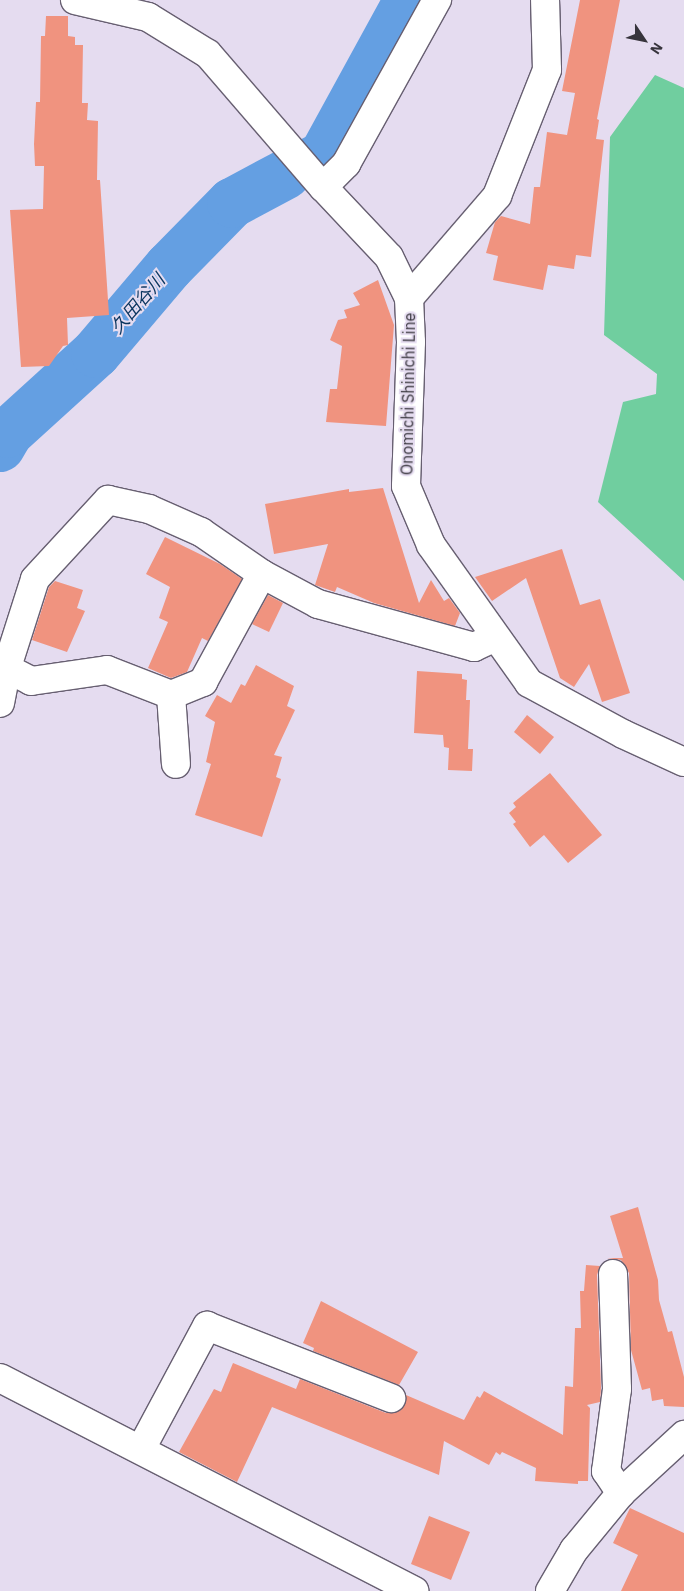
<!DOCTYPE html>
<html>
<head>
<meta charset="utf-8">
<style>
  body { margin:0 }
  #map { position:relative; width:684px; height:1591px; overflow:hidden; background:#e5dcf0; font-family:"IBM Plex Sans","Noto Sans JP",sans-serif }
  div>[style] { position:absolute }
  .green>* { inset:0; background:#70ce9f }
  .river>* { height:50px; margin:-25px; padding:0 25px; transform-origin:25px; border-radius:25px; background:#649fe2 }
  .building>* { inset:0; background:#f0937f }
  .roads { filter:drop-shadow(1px 0 #675f71) drop-shadow(-1px 0 #675f71) drop-shadow(0 1px #675f71) drop-shadow(0 -1px #675f71) }
  .street>* { height:28px; margin:-14px; padding:0 14px; transform-origin:14px; border-radius:14px; background:#fff }
  .secondary>* { height:28px; margin:-14px; padding:0 14px; transform-origin:14px; border-radius:14px; background:#fff }
  span { translate:-50% -50%; white-space:nowrap; text-align:center; line-height:1.15; -webkit-text-stroke:4px #e5dcf0; paint-order:stroke }
  .street-label { font-size:16px; color:#37343c }
  .water-label { font-size:18px; color:#0a355f; font-style:italic }
  .north { position:absolute; left:619px; top:15px; width:50px; height:50px; -webkit-text-stroke:4px #e5dcf0; paint-order:stroke; rotate:124deg; font-size:14px; font-weight:700; line-height:20px; text-align:center; color:#37343c }
  .north::after { content:''; display:block; margin:auto; width:18px; height:22px; background:#37343c; clip-path:polygon(50% 0,100% 100%,50% 72%,0 100%) }
</style>
</head>
<body>
<div id="map">
  <div class="green">
    <i style="clip-path:polygon(655px 75px,684px 88px,684px 581px,598px 502px,623px 402px,656px 394px,657px 374px,604px 335px,610px 137px)"></i>
  </div>
  <div class="river">
    <i style="left:315px;top:160px;width:9px;rotate:-21deg"></i>
    <i style="left:323px;top:157px;width:179px;rotate:-61.3deg"></i>
    <i style="left:0;top:447px;width:16px;rotate:-60deg"></i>
    <i style="left:8px;top:433px;width:119px;rotate:-42.3deg"></i>
    <i style="left:96px;top:353px;width:113px;rotate:-49.7deg"></i>
    <i style="left:169px;top:267px;width:90px;rotate:-45.5deg"></i>
    <i style="left:232px;top:203px;width:61px;rotate:-28.2deg"></i>
  </div>
  <div class="building">
    <i style="clip-path:polygon(580px 0,620px 0,597px 119px,599px 120px,596px 139px,604px 140px,591px 257px,576px 255px,574px 269px,548px 265px,543px 290px,493px 280px,498px 256px,486px 253px,495px 222px,501px 216px,530px 224px,534px 187px,540px 187px,547px 132px,567px 135px,575px 93px,562px 91px)"></i>
    <i style="clip-path:polygon(46px 16px,68px 16px,68px 36px,75px 37px,75px 45px,83px 45px,82px 103px,88px 103px,87px 120px,98px 121px,97px 180px,100px 180px,109px 315px,67px 318px,68px 345px,63px 346px,49px 366px,21px 367px,10px 210px,43px 209px,44px 166px,35px 166px,34px 144px,36px 102px,40px 102px,41px 36px,45px 36px)"></i>
    <i style="clip-path:polygon(378px 280px,394px 325px,386px 426px,326px 422px,330px 389px,337px 389px,342px 346px,330px 340px,338px 320px,347px 318px,344px 310px,360px 305px,353px 293px)"></i>
    <i style="clip-path:polygon(383px 488px,419px 603px,431px 580px,444px 601px,449px 598px,460px 613px,455px 626px,374px 603px,337px 587px,335px 592px,315px 585px,328px 544px,274px 554px,265px 504px,349px 489px,349px 492px)"></i>
    <i style="clip-path:polygon(165px 537px,220px 564px,242px 579px,208px 641px,202px 638px,187px 672px,171px 678px,148px 668px,168px 622px,159px 618px,170px 587px,146px 574px)"></i>
    <i style="clip-path:polygon(562px 549px,580px 605px,600px 599px,630px 693px,602px 702px,589px 664px,574px 687px,560px 678px,526px 578px,492px 601px,475px 577px)"></i>
    <i style="clip-path:polygon(55px 581px,83px 590px,77px 608px,85px 611px,67px 652px,32px 640px,49px 587px)"></i>
    <i style="clip-path:polygon(268px 595px,283px 603px,269px 632px,252px 624px)"></i>
    <i style="clip-path:polygon(256px 665px,294px 686px,287px 706px,295px 710px,274px 755px,282px 757px,276px 777px,281px 779px,262px 837px,195px 815px,211px 764px,206px 762px,215px 722px,205px 716px,217px 695px,231px 703px,241px 684px,245px 686px)"></i>
    <i style="clip-path:polygon(417px 671px,462px 674px,462px 679px,467px 680px,466px 700px,470px 700px,468px 749px,473px 749px,472px 771px,448px 770px,449px 748px,444px 747px,443px 735px,414px 733px)"></i>
    <i style="clip-path:polygon(527px 715px,554px 737px,540px 754px,514px 732px)"></i>
    <i style="clip-path:polygon(550px 773px,602px 835px,568px 863px,544px 835px,530px 847px,513px 824px,516px 822px,509px 813px,516px 807px,513px 803px)"></i>
    <i style="clip-path:polygon(638px 1207px,658px 1280px,659px 1300px,668px 1332px,672px 1331px,684px 1377px,684px 1407px,664px 1406px,663px 1399px,652px 1401px,650px 1388px,642px 1390px,631px 1350px,629px 1273px,621px 1260px,607px 1258px,623px 1258px,610px 1216px)"></i>
    <i style="clip-path:polygon(586px 1265px,600px 1266px,597px 1275px,601px 1388px,600px 1402px,587px 1405px,590px 1408px,588px 1481px,578px 1481px,578px 1484px,535px 1481px,536px 1468px,502px 1452px,500px 1455px,496px 1452px,489px 1465px,444px 1441px,439px 1475px,272px 1407px,237px 1482px,179px 1452px,214px 1389px,221px 1392px,233px 1363px,296px 1389px,300px 1379px,386px 1413px,401px 1410px,406px 1395px,464px 1420px,477px 1396px,480px 1398px,484px 1391px,563px 1435px,565px 1386px,573px 1387px,575px 1328px,581px 1328px,580px 1291px,584px 1291px)"></i>
    <i style="clip-path:polygon(321px 1301px,418px 1352px,399px 1385px,313px 1351px,314px 1348px,303px 1343px)"></i>
    <i style="clip-path:polygon(630px 1508px,684px 1533px,684px 1591px,621px 1591px,638px 1555px,613px 1543px)"></i>
    <i style="clip-path:polygon(429px 1516px,470px 1532px,451px 1580px,411px 1564px)"></i>
  </div>
  <div class="roads">
    <div class="street">
      <i style="left:323px;top:187px;width:33px;rotate:-45deg"></i>
      <i style="left:346px;top:164px;width:188px;rotate:-61deg"></i>
      <i style="left:409px;top:298px;width:135px;rotate:-49.2deg"></i>
      <i style="left:497px;top:196px;width:136px;rotate:-68.4deg"></i>
      <i style="left:547px;top:70px;width:70px;rotate:-91.6deg"></i>
      <i style="left:0;top:665px;width:35px;rotate:27deg"></i>
      <i style="left:31px;top:681px;width:77px;rotate:-8.2deg"></i>
      <i style="left:107px;top:670px;width:69px;rotate:21.3deg"></i>
      <i style="left:171px;top:695px;width:69px;rotate:85.9deg"></i>
      <i style="left:171px;top:695px;width:35px;rotate:-22deg"></i>
      <i style="left:203px;top:682px;width:123px;rotate:-61.4deg"></i>
      <i style="left:0;top:703px;width:37px;rotate:-79deg"></i>
      <i style="left:7px;top:667px;width:92px;rotate:-72.3deg"></i>
      <i style="left:35px;top:579px;width:108px;rotate:-47.3deg"></i>
      <i style="left:108px;top:500px;width:42px;rotate:12.4deg"></i>
      <i style="left:149px;top:509px;width:57px;rotate:23.9deg"></i>
      <i style="left:201px;top:532px;width:74px;rotate:34.5deg"></i>
      <i style="left:262px;top:574px;width:64px;rotate:28.2deg"></i>
      <i style="left:318px;top:604px;width:162px;rotate:15.4deg"></i>
      <i style="left:474px;top:647px;width:23px;rotate:-25deg"></i>
      <i style="left:613px;top:1274px;width:115px;rotate:88deg"></i>
      <i style="left:617px;top:1389px;width:83px;rotate:97.6deg"></i>
      <i style="left:606px;top:1471px;width:27px;rotate:56deg"></i>
      <i style="left:0;top:1378px;width:466px;rotate:27.2deg"></i>
      <i style="left:141px;top:1449px;width:140px;rotate:-61.8deg"></i>
      <i style="left:207px;top:1326px;width:198px;rotate:21.4deg"></i>
      <i style="left:550px;top:1591px;width:48px;rotate:-59.7deg"></i>
      <i style="left:574px;top:1550px;width:74px;rotate:-50.5deg"></i>
      <i style="left:621px;top:1493px;width:86px;rotate:-42.6deg"></i>
    </div>
    <div class="secondary">
      <i style="left:75px;top:0;width:75px;rotate:13.1deg"></i>
      <i style="left:148px;top:17px;width:70px;rotate:31.7deg"></i>
      <i style="left:208px;top:54px;width:176px;rotate:49.2deg"></i>
      <i style="left:323px;top:187px;width:96px;rotate:46.7deg"></i>
      <i style="left:389px;top:257px;width:46px;rotate:64deg"></i>
      <i style="left:409px;top:298px;width:44px;rotate:87.4deg"></i>
      <i style="left:411px;top:342px;width:144px;rotate:92deg"></i>
      <i style="left:406px;top:486px;width:64px;rotate:67deg"></i>
      <i style="left:431px;top:545px;width:169px;rotate:54.6deg"></i>
      <i style="left:529px;top:683px;width:107px;rotate:28.5deg"></i>
      <i style="left:623px;top:734px;width:67px;rotate:24.7deg"></i>
    </div>
  </div>
  <div class="street-label">
    <span style="left:408px;top:394px;rotate:-89deg">Onomichi Shinichi Line</span>
  </div>
  <div class="water-label">
    <span style="left:138px;top:304px;rotate:-49deg">久田谷川</span>
  </div>
  <div class="north">N</div>
</div>
</body>
</html>
